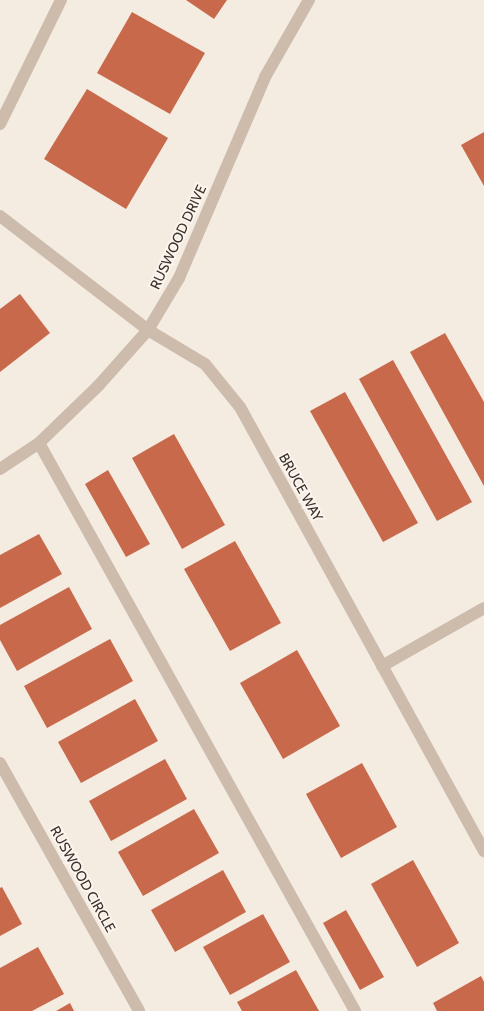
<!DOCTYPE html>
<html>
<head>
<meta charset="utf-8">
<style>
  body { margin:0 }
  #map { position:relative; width:484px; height:1011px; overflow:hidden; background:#f4ebe1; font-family:Cabin,sans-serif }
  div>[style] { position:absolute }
  .building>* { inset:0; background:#c8694b }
  .lane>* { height:12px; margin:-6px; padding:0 6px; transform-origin:6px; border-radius:6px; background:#cdbbac }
  .street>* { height:12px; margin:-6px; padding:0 6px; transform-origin:6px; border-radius:6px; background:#cdbbac }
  span { translate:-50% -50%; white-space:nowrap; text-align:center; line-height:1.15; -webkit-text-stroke:4px #fbf5ee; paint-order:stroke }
  .street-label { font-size:14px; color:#3b302b }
</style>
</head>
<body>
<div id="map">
  <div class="building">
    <i style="clip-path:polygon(186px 0,227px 0,214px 19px)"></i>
    <i style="clip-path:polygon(132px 12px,205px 53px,170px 114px,97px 73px)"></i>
    <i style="clip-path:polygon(87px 89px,168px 138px,126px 209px,44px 159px)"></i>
    <i style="clip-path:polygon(484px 132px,484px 186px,461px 145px)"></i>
    <i style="clip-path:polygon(20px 294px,50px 333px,0 372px,0 309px)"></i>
    <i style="clip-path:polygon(445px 333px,484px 402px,484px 486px,410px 352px)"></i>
    <i style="clip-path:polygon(393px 360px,472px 502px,437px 521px,359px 379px)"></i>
    <i style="clip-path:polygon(345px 392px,418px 523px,383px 542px,310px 411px)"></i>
    <i style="clip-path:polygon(174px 434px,225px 525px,182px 549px,132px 458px)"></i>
    <i style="clip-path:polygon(108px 470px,150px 544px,126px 557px,85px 484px)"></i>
    <i style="clip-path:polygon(39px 534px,62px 574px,0 608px,0 555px)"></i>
    <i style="clip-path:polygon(235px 541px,281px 623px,230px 651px,184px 569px)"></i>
    <i style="clip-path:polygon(69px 587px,92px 629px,17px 671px,0 640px,0 625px)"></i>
    <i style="clip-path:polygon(110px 639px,133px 681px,47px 728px,24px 686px)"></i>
    <i style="clip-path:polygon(297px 650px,340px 726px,283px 759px,240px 683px)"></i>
    <i style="clip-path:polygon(135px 699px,158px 741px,81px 783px,58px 742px)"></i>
    <i style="clip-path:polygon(165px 759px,187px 799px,111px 841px,89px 801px)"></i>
    <i style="clip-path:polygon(362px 763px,397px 827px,341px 858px,306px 794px)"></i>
    <i style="clip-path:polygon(194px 809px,219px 853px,143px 896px,118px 852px)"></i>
    <i style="clip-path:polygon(413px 860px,459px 943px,417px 967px,371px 884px)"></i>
    <i style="clip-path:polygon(223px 870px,246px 912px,175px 952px,151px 910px)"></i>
    <i style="clip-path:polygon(2px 887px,22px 924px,0 936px,0 888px)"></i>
    <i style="clip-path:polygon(346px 910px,384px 977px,360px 990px,323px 923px)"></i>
    <i style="clip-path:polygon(263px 914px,290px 962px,230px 995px,203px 947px)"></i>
    <i style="clip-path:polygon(38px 947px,64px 994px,32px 1011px,0 1011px,0 968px)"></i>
    <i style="clip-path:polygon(296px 970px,319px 1011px,242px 1011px,237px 1002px)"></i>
    <i style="clip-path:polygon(481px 976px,484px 982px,484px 1011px,437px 1011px,433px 1003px)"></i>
    <i style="clip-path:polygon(70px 1003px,74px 1011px,56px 1011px)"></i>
  </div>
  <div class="lane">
    <i style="left:0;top:124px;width:138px;rotate:-63.8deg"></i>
    <i style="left:39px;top:443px;width:650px;rotate:60.91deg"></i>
    <i style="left:382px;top:666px;width:117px;rotate:-29.6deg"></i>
  </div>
  <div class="street">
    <i style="left:0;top:216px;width:187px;rotate:37.6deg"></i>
    <i style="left:148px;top:330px;width:66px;rotate:30.8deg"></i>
    <i style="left:205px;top:364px;width:55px;rotate:50.9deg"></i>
    <i style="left:240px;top:407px;width:507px;rotate:61.21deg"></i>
    <i style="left:0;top:469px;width:47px;rotate:-33.7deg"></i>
    <i style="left:39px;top:443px;width:83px;rotate:-44deg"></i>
    <i style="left:99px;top:385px;width:74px;rotate:-48.3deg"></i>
    <i style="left:148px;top:330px;width:61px;rotate:-59.2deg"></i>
    <i style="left:179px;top:278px;width:219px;rotate:-66.8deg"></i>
    <i style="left:265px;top:77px;width:89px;rotate:-60.3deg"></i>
    <i style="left:0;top:763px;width:284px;rotate:60.7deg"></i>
  </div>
  <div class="street-label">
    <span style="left:178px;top:237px;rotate:-65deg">RUSWOOD DRIVE</span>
    <span style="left:301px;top:487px;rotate:61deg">BRUCE WAY</span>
    <span style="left:83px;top:879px;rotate:61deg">RUSWOOD CIRCLE</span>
  </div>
</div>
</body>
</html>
